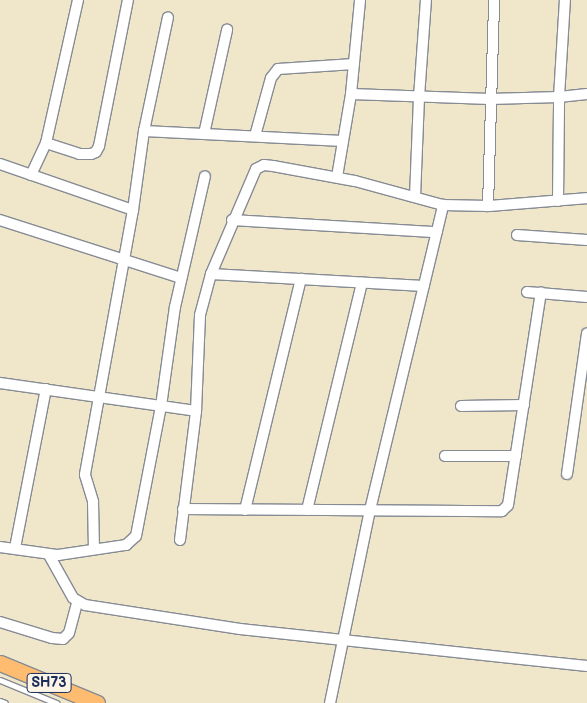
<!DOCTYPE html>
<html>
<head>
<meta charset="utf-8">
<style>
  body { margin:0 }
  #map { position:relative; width:587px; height:703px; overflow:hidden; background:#f0e7ca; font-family:"Balsamiq Sans",sans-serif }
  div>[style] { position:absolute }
  .roads { filter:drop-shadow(1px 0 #868b94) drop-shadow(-1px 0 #868b94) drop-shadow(0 1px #868b94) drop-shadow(0 -1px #868b94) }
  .lane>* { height:5px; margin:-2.5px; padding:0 2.5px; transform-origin:2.5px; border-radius:2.5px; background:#fff }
  .street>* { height:10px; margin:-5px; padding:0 5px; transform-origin:5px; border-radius:5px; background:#fff }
  .primary>* { height:15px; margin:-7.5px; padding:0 7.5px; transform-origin:7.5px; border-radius:7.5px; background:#fdbc70 }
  span { translate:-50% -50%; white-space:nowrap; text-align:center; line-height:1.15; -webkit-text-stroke:4.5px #fcf5e5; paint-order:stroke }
  .shield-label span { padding:1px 4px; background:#fcf5e5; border:1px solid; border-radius:4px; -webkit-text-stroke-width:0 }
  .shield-label { font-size:14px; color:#1b2f5e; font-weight:700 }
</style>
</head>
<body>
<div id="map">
  <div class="roads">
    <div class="lane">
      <i style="left:0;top:680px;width:61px;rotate:22.3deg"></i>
      <i style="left:0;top:701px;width:5px;rotate:22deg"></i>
    </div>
    <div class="street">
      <i style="left:351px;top:94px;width:139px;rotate:2.1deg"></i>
      <i style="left:490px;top:99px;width:69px;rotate:-1.7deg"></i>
      <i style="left:559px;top:97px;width:28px;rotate:-6deg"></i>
      <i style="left:144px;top:131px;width:199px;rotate:2.9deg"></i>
      <i style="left:204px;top:134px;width:107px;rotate:-77.5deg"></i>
      <i style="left:255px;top:136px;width:60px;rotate:-74.6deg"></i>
      <i style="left:271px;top:78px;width:11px;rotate:-52deg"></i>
      <i style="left:278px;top:69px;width:76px;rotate:-3.8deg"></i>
      <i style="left:46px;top:143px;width:35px;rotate:18deg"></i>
      <i style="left:79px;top:154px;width:12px"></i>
      <i style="left:91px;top:154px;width:5px;rotate:-22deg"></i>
      <i style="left:96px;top:152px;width:7px;rotate:-63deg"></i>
      <i style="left:99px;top:146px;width:149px;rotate:-78.8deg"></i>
      <i style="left:0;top:164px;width:141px;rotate:19.1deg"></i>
      <i style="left:133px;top:210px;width:269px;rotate:100.3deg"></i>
      <i style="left:85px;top:475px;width:28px;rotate:73deg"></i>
      <i style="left:93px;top:502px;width:47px;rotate:88.8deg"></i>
      <i style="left:31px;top:175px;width:35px;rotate:-65deg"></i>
      <i style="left:46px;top:143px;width:147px;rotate:-77.4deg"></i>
      <i style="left:337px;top:177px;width:84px;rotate:-80.4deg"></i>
      <i style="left:351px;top:94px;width:94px;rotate:-84.5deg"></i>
      <i style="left:415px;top:197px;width:100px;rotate:-87.7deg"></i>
      <i style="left:419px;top:97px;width:97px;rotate:-85.9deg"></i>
      <i style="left:558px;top:201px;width:104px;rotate:-89.4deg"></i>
      <i style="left:559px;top:97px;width:97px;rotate:-86.5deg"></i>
      <i style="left:488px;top:206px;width:206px;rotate:-88.3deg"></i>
      <i style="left:133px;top:210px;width:80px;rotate:-82.1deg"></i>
      <i style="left:144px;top:131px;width:116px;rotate:-78.1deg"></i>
      <i style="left:0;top:220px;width:190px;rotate:17.8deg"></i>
      <i style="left:232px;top:220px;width:205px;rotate:3.4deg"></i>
      <i style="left:517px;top:235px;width:70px;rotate:4.1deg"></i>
      <i style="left:211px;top:274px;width:213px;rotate:3.2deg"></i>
      <i style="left:527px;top:292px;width:60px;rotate:4.8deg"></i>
      <i style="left:0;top:383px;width:198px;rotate:8.1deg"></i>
      <i style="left:461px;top:406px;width:63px;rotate:-0.9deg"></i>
      <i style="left:445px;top:456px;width:71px"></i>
      <i style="left:567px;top:474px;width:142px;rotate:-81.9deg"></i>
      <i style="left:183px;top:509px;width:319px;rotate:0.4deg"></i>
      <i style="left:502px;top:511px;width:8px;rotate:-45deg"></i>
      <i style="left:508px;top:505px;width:215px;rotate:-81.2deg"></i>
      <i style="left:245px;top:510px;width:238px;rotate:-76.4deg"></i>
      <i style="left:307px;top:510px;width:234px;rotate:-76.4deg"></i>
      <i style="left:180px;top:540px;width:130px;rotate:-82.9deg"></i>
      <i style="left:196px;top:411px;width:96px;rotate:-87.6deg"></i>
      <i style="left:200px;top:315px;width:42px;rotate:-75deg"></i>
      <i style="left:211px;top:274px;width:114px;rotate:-66.8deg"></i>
      <i style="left:256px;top:169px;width:9px;rotate:-27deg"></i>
      <i style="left:264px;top:165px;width:9px;rotate:6deg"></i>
      <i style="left:273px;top:166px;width:83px;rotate:10.4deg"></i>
      <i style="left:355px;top:181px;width:91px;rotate:15.3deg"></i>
      <i style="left:443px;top:205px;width:45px;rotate:1.3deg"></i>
      <i style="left:488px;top:206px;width:99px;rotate:-4.6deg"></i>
      <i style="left:0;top:547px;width:59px;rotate:7.9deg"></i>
      <i style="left:58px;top:555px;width:69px;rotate:-8.4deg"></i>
      <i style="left:126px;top:545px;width:13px;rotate:-42deg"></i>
      <i style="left:136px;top:536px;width:132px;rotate:-79.1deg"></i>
      <i style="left:161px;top:406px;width:100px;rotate:-82deg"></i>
      <i style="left:175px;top:307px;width:134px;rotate:-77.1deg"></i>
      <i style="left:15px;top:548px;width:162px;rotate:-79deg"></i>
      <i style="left:49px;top:555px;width:49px;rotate:60.8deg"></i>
      <i style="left:73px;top:598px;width:14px;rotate:30deg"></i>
      <i style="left:85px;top:605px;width:157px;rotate:8.8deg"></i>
      <i style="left:240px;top:629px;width:349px;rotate:6.1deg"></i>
      <i style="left:0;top:622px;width:54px;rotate:17.1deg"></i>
      <i style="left:52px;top:638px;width:11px;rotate:5deg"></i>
      <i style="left:63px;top:639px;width:8px;rotate:-45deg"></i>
      <i style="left:69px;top:633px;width:31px;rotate:-75deg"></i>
      <i style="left:330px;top:703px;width:197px;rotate:-78.3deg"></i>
      <i style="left:370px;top:510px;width:314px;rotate:-76.5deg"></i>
    </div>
    <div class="primary">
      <i style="left:0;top:663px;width:105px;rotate:22.4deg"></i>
    </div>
  </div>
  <div class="shield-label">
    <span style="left:49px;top:683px">SH73</span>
  </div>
</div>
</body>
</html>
